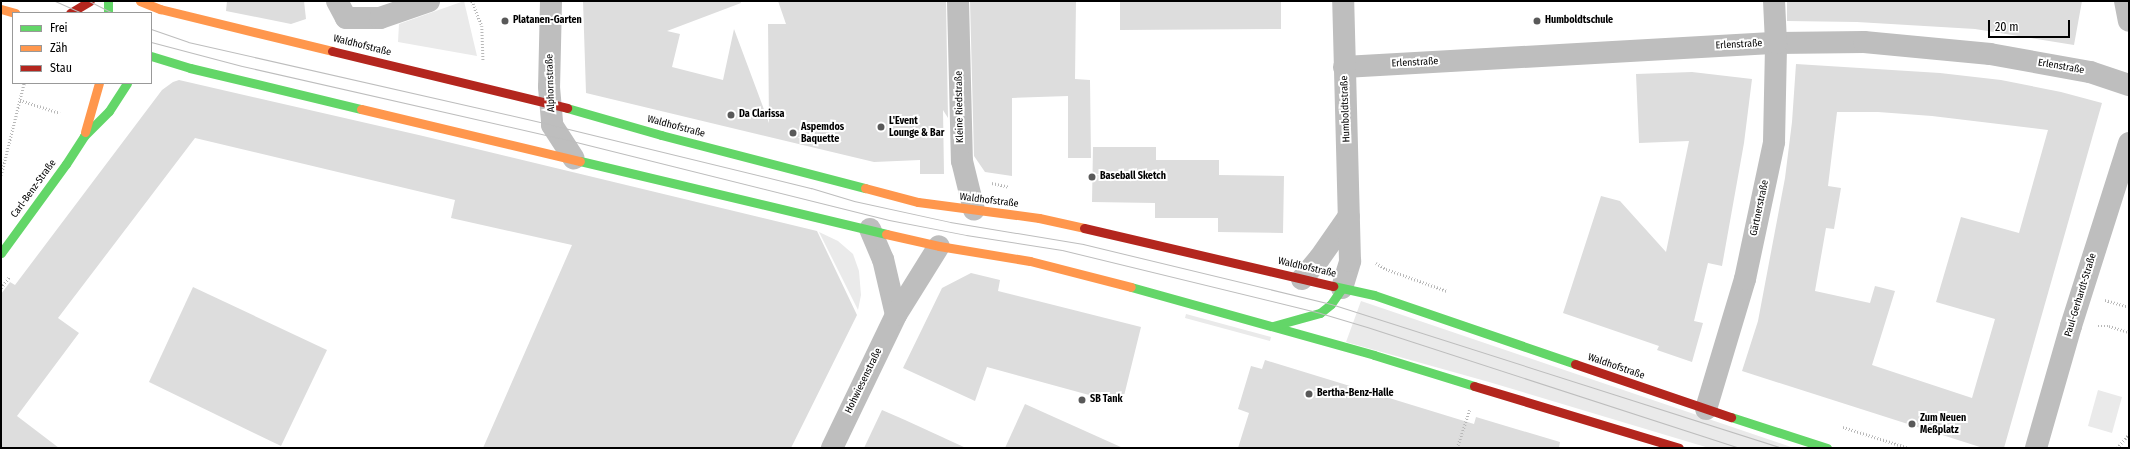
<!DOCTYPE html>
<html>
<head>
<meta charset="utf-8">
<style>
  body { margin:0 }
  #map { position:relative; width:2130px; height:449px; overflow:hidden; background:#fff; font-family:"Fira Sans Condensed",sans-serif }
  div>[style] { position:absolute }
  .green>* { inset:0; background:#eaeaea }
  .building>* { inset:0; background:#ddd }
  .path>* { height:2.5px; margin-top:-1.25px; transform-origin:0; background:repeating-linear-gradient(90deg,#b8b8b8 0 1px,transparent 0 3px) }
  .street>* { height:22px; margin:-11px; padding:0 11px; transform-origin:11px; border-radius:11px; background:#bebebe }
  .fast>* { height:9px; margin:-4.5px; padding:0 4.5px; transform-origin:4.5px; border-radius:4.5px; background:#63d668 }
  .slow>* { height:9px; margin:-4.5px; padding:0 4.5px; transform-origin:4.5px; border-radius:4.5px; background:#ff974d }
  .jam>* { height:9px; margin:-4.5px; padding:0 4.5px; transform-origin:4.5px; border-radius:4.5px; background:#b3261e }
  .tram>* { height:1px; margin:-0.5px; padding:0 0.5px; transform-origin:0.5px; border-radius:0.5px; background:#bdbdbd }
  .dots>* { width:11px; height:11px; translate:-50% -50%; box-sizing:border-box; border:2px solid #fff; border-radius:50% }
  span { translate:-50% -50%; white-space:nowrap; text-align:center; line-height:1.15; -webkit-text-stroke:4px #fff; paint-order:stroke }
  .poi-label { font-size:10px; color:#000; font-weight:700 }
  .left { translate:0 -50%; text-align:left }
  .street-label { font-size:10px; color:#000 }
  .frame { position:absolute; inset:0; border:2px solid #000; pointer-events:none }
  .legend { position:absolute; left:12px; top:12px; width:140px; height:72px; box-sizing:border-box; background:#fff; border:1px solid #999; margin:0; padding:5px 7px; list-style:none; font-size:12px; color:#000 }
  .legend li { display:flex; align-items:center; gap:8px; height:20px }
  .legend b { width:20px; border:1px solid #999 }
  .scale { position:absolute; left:1988px; top:20px; width:82px; height:18px; box-sizing:border-box; border:2px solid #000; border-top:0; padding-left:5px; font-size:12px; line-height:14px; white-space:nowrap; color:#000; -webkit-text-stroke:3px #fff; paint-order:stroke }
</style>
</head>
<body>
<div id="map">
  <div class="green">
    <i style="clip-path:polygon(464px 1px,477px 56px,398px 42px,399px 24px)"></i>
    <i style="clip-path:polygon(819px 232px,838px 241px,853px 254px,859px 271px,861px 295px,858px 310px)"></i>
    <i style="clip-path:polygon(1361px 301px,1794px 448px,1709px 448px,1489px 382px,1346px 342px)"></i>
    <i style="clip-path:polygon(1186px 314px,1271px 337px,1270px 341px,1185px 318px)"></i>
    <i style="clip-path:polygon(2098px 390px,2122px 397px,2112px 433px,2088px 426px)"></i>
  </div>
  <div class="building">
    <i style="clip-path:polygon(227px 1px,304px 1px,306px 19px,291px 24px,226px 11px)"></i>
    <i style="clip-path:polygon(583px 1px,740px 1px,741px 3px,667px 31px,680px 34px,672px 67px,723px 80px,734px 29px,769px 123px,768px 24px,786px 24px,778px 1px,946px 1px,948px 118px,943px 110px,944px 174px,920px 174px,920px 160px,874px 162px,586px 93px)"></i>
    <i style="clip-path:polygon(970px 1px,1076px 1px,1075px 79px,1090px 80px,1091px 158px,1068px 158px,1068px 96px,1012px 98px,1012px 176px,985px 172px,974px 156px)"></i>
    <i style="clip-path:polygon(1120px 1px,1281px 1px,1281px 29px,1120px 30px)"></i>
    <i style="clip-path:polygon(1787px 1px,2082px 1px,2074px 45px,1975px 29px,1857px 22px,1787px 21px)"></i>
    <i style="clip-path:polygon(evenodd,1796px 64px,1940px 73px,2001px 80px,2061px 92px,2102px 103px,2004px 448px,1983px 448px,1742px 371px,1758px 321px,1785px 178px,1792px 122px,1796px 64px,1837px 112px,1878px 112px,1932px 116px,2048px 130px,2019px 233px,1961px 217px,1936px 302px,1995px 319px,1972px 398px,1872px 365px,1895px 291px,1875px 286px,1870px 303px,1815px 291px,1826px 228px,1834px 229px,1841px 188px,1828px 186px,1837px 112px)"></i>
    <i style="clip-path:polygon(1692px 72px,1752px 79px,1744px 143px,1722px 266px,1708px 263px,1694px 321px,1703px 323px,1692px 362px,1657px 350px,1659px 346px,1563px 313px,1601px 196px,1620px 201px,1666px 252px,1689px 141px,1639px 143px,1636px 74px)"></i>
    <i style="clip-path:polygon(179px 80px,423px 136px,817px 231px,857px 315px,791px 448px,483px 448px,572px 245px,451px 218px,455px 200px,195px 138px,58px 318px,79px 333px,17px 416px,59px 448px,1px 448px,1px 294px,10px 282px,15px 285px,162px 90px,173px 82px)"></i>
    <i style="clip-path:polygon(1093px 147px,1156px 147px,1156px 160px,1219px 160px,1219px 175px,1284px 176px,1283px 233px,1218px 232px,1218px 218px,1155px 218px,1155px 203px,1092px 202px)"></i>
    <i style="clip-path:polygon(971px 273px,1000px 280px,998px 291px,1141px 327px,1122px 404px,987px 367px,975px 401px,903px 368px,942px 288px)"></i>
    <i style="clip-path:polygon(193px 287px,327px 350px,281px 446px,149px 382px)"></i>
    <i style="clip-path:polygon(1265px 360px,1474px 424px,1476px 417px,1560px 442px,1559px 448px,1238px 448px,1249px 413px,1238px 409px,1251px 366px,1262px 369px)"></i>
    <i style="clip-path:polygon(1025px 404px,1123px 448px,1005px 448px)"></i>
    <i style="clip-path:polygon(882px 410px,905px 420px,966px 448px,864px 448px)"></i>
  </div>
  <div class="path">
    <i style="left:472px;top:1px;width:27px;rotate:68deg"></i>
    <i style="left:482px;top:26px;width:35px;rotate:88deg"></i>
    <i style="left:20px;top:100px;width:42px;rotate:18deg"></i>
    <i style="left:1px;top:175px;width:95px;rotate:-76deg"></i>
    <i style="left:992px;top:183px;width:17px;rotate:13deg"></i>
    <i style="left:1376px;top:263px;width:12px;rotate:31deg"></i>
    <i style="left:1386px;top:269px;width:65px;rotate:19.8deg"></i>
    <i style="left:1px;top:288px;width:14px;rotate:-54deg"></i>
    <i style="left:2105px;top:300px;width:25px;rotate:16deg"></i>
    <i style="left:2098px;top:326px;width:11px"></i>
    <i style="left:2109px;top:326px;width:21px;rotate:17deg"></i>
    <i style="left:1843px;top:427px;width:69px;rotate:17.7deg"></i>
    <i style="left:1457px;top:448px;width:40px;rotate:-72deg"></i>
    <i style="left:2117px;top:448px;width:18px;rotate:-49deg"></i>
  </div>
  <div class="street">
    <i style="left:337px;top:1px;width:19px;rotate:62deg"></i>
    <i style="left:346px;top:18px;width:34px"></i>
    <i style="left:380px;top:18px;width:52px;rotate:-19.1deg"></i>
    <i style="left:551px;top:1px;width:86px;rotate:91.3deg"></i>
    <i style="left:549px;top:87px;width:38px;rotate:85deg"></i>
    <i style="left:552px;top:125px;width:40px;rotate:57.1deg"></i>
    <i style="left:958px;top:1px;width:160px;rotate:88.6deg"></i>
    <i style="left:962px;top:161px;width:50px;rotate:76.2deg"></i>
    <i style="left:2125px;top:1px;width:20px;rotate:79deg"></i>
    <i style="left:1344px;top:67px;width:433px;rotate:-3.2deg"></i>
    <i style="left:1776px;top:43px;width:88px;rotate:-0.7deg"></i>
    <i style="left:1864px;top:42px;width:127px;rotate:5.4deg"></i>
    <i style="left:1990px;top:54px;width:102px;rotate:10.2deg"></i>
    <i style="left:2090px;top:72px;width:41px;rotate:18.4deg"></i>
    <i style="left:870px;top:229px;width:33px;rotate:67deg"></i>
    <i style="left:883px;top:259px;width:57px;rotate:76.9deg"></i>
    <i style="left:1302px;top:279px;width:26px;rotate:-50deg"></i>
    <i style="left:1319px;top:259px;width:52px;rotate:-55.1deg"></i>
    <i style="left:1342px;top:288px;width:28px;rotate:-73deg"></i>
    <i style="left:1350px;top:261px;width:260px;rotate:-91.5deg"></i>
    <i style="left:1706px;top:409px;width:136px;rotate:-73.3deg"></i>
    <i style="left:1745px;top:279px;width:140px;rotate:-78deg"></i>
    <i style="left:1774px;top:142px;width:99px;rotate:-88.8deg"></i>
    <i style="left:1776px;top:43px;width:42px;rotate:-92.7deg"></i>
    <i style="left:832px;top:448px;width:148px;rotate:-64.3deg"></i>
    <i style="left:896px;top:315px;width:81px;rotate:-58.1deg"></i>
    <i style="left:2036px;top:448px;width:127px;rotate:-74deg"></i>
    <i style="left:2071px;top:326px;width:192px;rotate:-72.4deg"></i>
  </div>
  <div class="fast">
    <i style="left:108px;top:1px;width:12px;rotate:90deg"></i>
    <i style="left:151px;top:56px;width:41px;rotate:17.1deg"></i>
    <i style="left:190px;top:68px;width:176px;rotate:13.5deg"></i>
    <i style="left:567px;top:108px;width:98px;rotate:16deg"></i>
    <i style="left:661px;top:135px;width:211px;rotate:14.6deg"></i>
    <i style="left:580px;top:161px;width:315px;rotate:13.4deg"></i>
    <i style="left:1px;top:253px;width:110px;rotate:-53.9deg"></i>
    <i style="left:66px;top:164px;width:33px;rotate:-57deg"></i>
    <i style="left:84px;top:136px;width:35px;rotate:-45deg"></i>
    <i style="left:109px;top:111px;width:33px;rotate:-57deg"></i>
    <i style="left:1333px;top:286px;width:42px;rotate:12.4deg"></i>
    <i style="left:1374px;top:295px;width:213px;rotate:18.9deg"></i>
    <i style="left:1131px;top:287px;width:252px;rotate:15.6deg"></i>
    <i style="left:1374px;top:355px;width:105px;rotate:17.2deg"></i>
    <i style="left:1273px;top:326px;width:49px;rotate:-15.5deg"></i>
    <i style="left:1320px;top:313px;width:14px;rotate:-39deg"></i>
    <i style="left:1331px;top:304px;width:19px;rotate:-55deg"></i>
    <i style="left:1731px;top:417px;width:101px;rotate:17.9deg"></i>
  </div>
  <div class="slow">
    <i style="left:140px;top:1px;width:22px;rotate:22deg"></i>
    <i style="left:160px;top:9px;width:177px;rotate:13.7deg"></i>
    <i style="left:1px;top:9px;width:15px;rotate:16deg"></i>
    <i style="left:361px;top:109px;width:225px;rotate:13.4deg"></i>
    <i style="left:85px;top:132px;width:51px;rotate:-74.1deg"></i>
    <i style="left:865px;top:188px;width:55px;rotate:14.8deg"></i>
    <i style="left:918px;top:202px;width:122px;rotate:7.5deg"></i>
    <i style="left:1039px;top:218px;width:46px;rotate:12.5deg"></i>
    <i style="left:886px;top:234px;width:54px;rotate:12.8deg"></i>
    <i style="left:939px;top:246px;width:92px;rotate:9.4deg"></i>
    <i style="left:1030px;top:261px;width:104px;rotate:14.4deg"></i>
  </div>
  <div class="jam">
    <i style="left:70px;top:13px;width:23px;rotate:-31deg"></i>
    <i style="left:332px;top:51px;width:242px;rotate:13.6deg"></i>
    <i style="left:1084px;top:228px;width:256px;rotate:13.1deg"></i>
    <i style="left:1575px;top:364px;width:165px;rotate:18.8deg"></i>
    <i style="left:1474px;top:386px;width:214px;rotate:16.8deg"></i>
  </div>
  <div class="tram">
    <i style="left:55px;top:1px;width:30px;rotate:24deg"></i>
    <i style="left:89px;top:1px;width:27px;rotate:27deg"></i>
    <i style="left:151px;top:29px;width:39px;rotate:19deg"></i>
    <i style="left:188px;top:42px;width:373px;rotate:12.8deg"></i>
    <i style="left:552px;top:125px;width:267px;rotate:13.7deg"></i>
    <i style="left:811px;top:188px;width:45px;rotate:16.8deg"></i>
    <i style="left:854px;top:201px;width:98px;rotate:12.3deg"></i>
    <i style="left:950px;top:222px;width:135px;rotate:9.4deg"></i>
    <i style="left:1083px;top:244px;width:255px;rotate:13.6deg"></i>
    <i style="left:1331px;top:304px;width:472px;rotate:17.7deg"></i>
    <i style="left:151px;top:42px;width:94px;rotate:14.8deg"></i>
    <i style="left:242px;top:66px;width:326px;rotate:12.8deg"></i>
    <i style="left:560px;top:138px;width:339px;rotate:14deg"></i>
    <i style="left:889px;top:220px;width:78px;rotate:11deg"></i>
    <i style="left:966px;top:235px;width:97px;rotate:8.9deg"></i>
    <i style="left:1062px;top:250px;width:266px;rotate:13.7deg"></i>
    <i style="left:1320px;top:313px;width:49px;rotate:16.6deg"></i>
    <i style="left:1367px;top:327px;width:391px;rotate:18deg"></i>
  </div>
  <div class="dots">
    <i style="left:505px;top:21px;background:#595959"></i>
    <i style="left:1537px;top:21px;background:#595959"></i>
    <i style="left:731px;top:115px;background:#595959"></i>
    <i style="left:881px;top:127px;background:#595959"></i>
    <i style="left:793px;top:133px;background:#595959"></i>
    <i style="left:1092px;top:177px;background:#595959"></i>
    <i style="left:1309px;top:394px;background:#595959"></i>
    <i style="left:1082px;top:400px;background:#595959"></i>
    <i style="left:1912px;top:424px;background:#595959"></i>
  </div>
  <div class="poi-label">
    <span class="left" style="left:513px;top:21px">Platanen-Garten</span>
    <span class="left" style="left:1545px;top:21px">Humboldtschule</span>
    <span class="left" style="left:739px;top:115px">Da Clarissa</span>
    <span class="left" style="left:889px;top:127px">L'Event<br>Lounge &amp; Bar</span>
    <span class="left" style="left:801px;top:133px">Aspemdos<br>Baquette</span>
    <span class="left" style="left:1100px;top:177px">Baseball Sketch</span>
    <span class="left" style="left:1317px;top:394px">Bertha-Benz-Halle</span>
    <span class="left" style="left:1090px;top:400px">SB Tank</span>
    <span class="left" style="left:1920px;top:424px">Zum Neuen<br>Meßplatz</span>
  </div>
  <div class="street-label">
    <span style="left:1739px;top:45px;rotate:-3deg">Erlenstraße</span>
    <span style="left:362px;top:46px;rotate:14deg">Waldhofstraße</span>
    <span style="left:1415px;top:63px;rotate:-3deg">Erlenstraße</span>
    <span style="left:2061px;top:67px;rotate:10deg">Erlenstraße</span>
    <span style="left:551px;top:83px;rotate:-92deg">Alphornstraße</span>
    <span style="left:960px;top:107px;rotate:-91deg">Kleine Riedstraße</span>
    <span style="left:1346px;top:109px;rotate:-92deg">Humboldtstraße</span>
    <span style="left:676px;top:127px;rotate:15deg">Waldhofstraße</span>
    <span style="left:34px;top:189px;rotate:-54deg">Carl-Benz-Straße</span>
    <span style="left:989px;top:201px;rotate:7deg">Waldhofstraße</span>
    <span style="left:1760px;top:208px;rotate:-78deg">Gärtnerstraße</span>
    <span style="left:1307px;top:268px;rotate:13deg">Waldhofstraße</span>
    <span style="left:2081px;top:295px;rotate:-73deg">Paul-Gerhardt-Straße</span>
    <span style="left:1616px;top:367px;rotate:19deg">Waldhofstraße</span>
    <span style="left:864px;top:381px;rotate:-64deg">Hohwiesenstraße</span>
  </div>
  <div class="frame"></div>
  <ul class="legend">
  <li><b style="height:5px;background:#63d668"></b>Frei</li>
  <li><b style="height:5px;background:#ff974d"></b>Zäh</li>
  <li><b style="height:5px;background:#b3261e"></b>Stau</li>
  </ul>
  <div class="scale">20 m</div>
</div>
</body>
</html>
